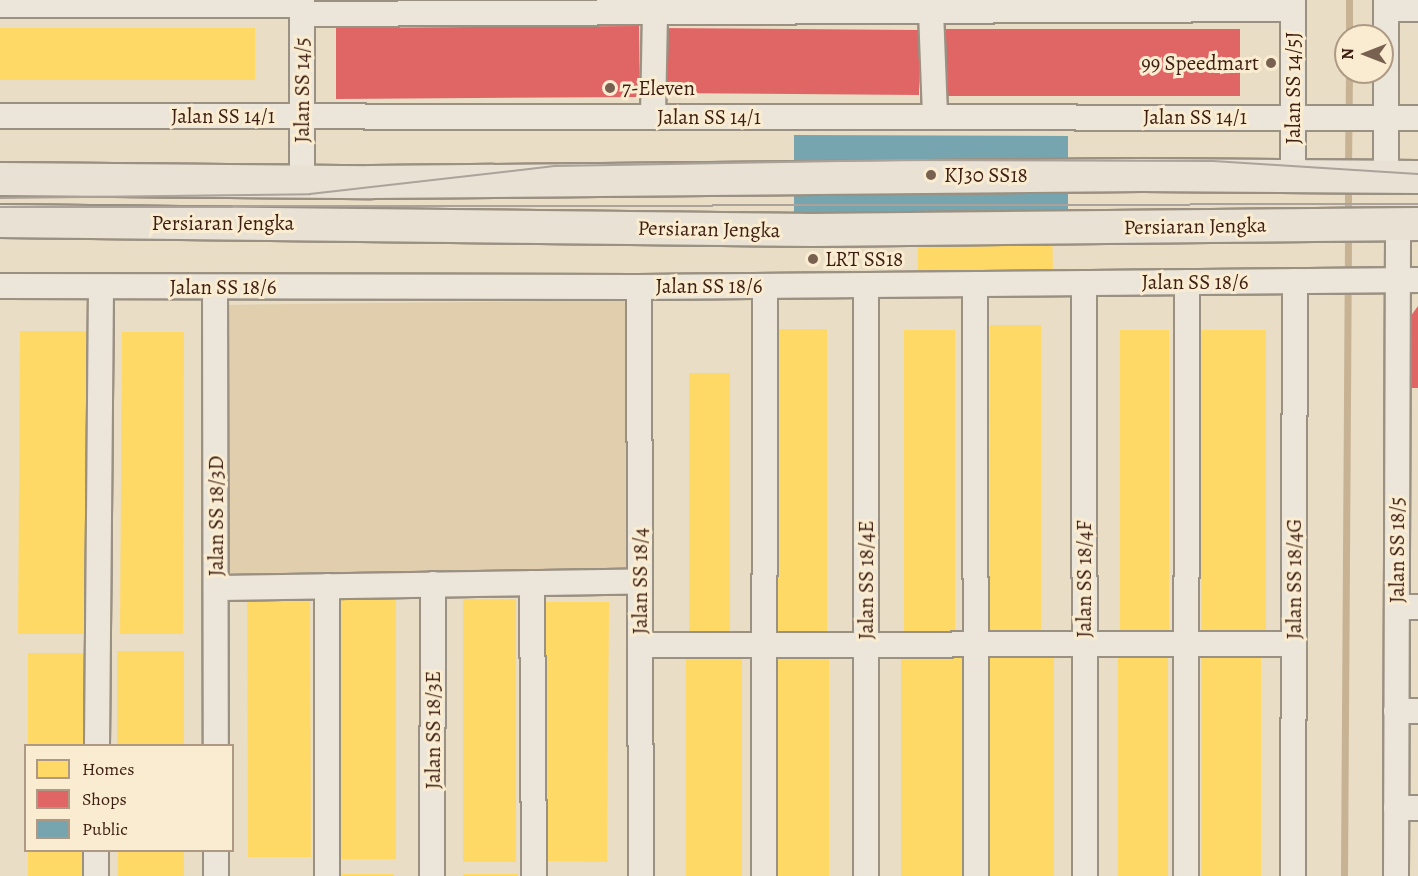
<!DOCTYPE html>
<html>
<head>
<meta charset="utf-8">
<style>
  body { margin:0 }
  #map { position:relative; width:1418px; height:876px; overflow:hidden; background:#e9ddc5; font-family:Alegreya,serif }
  div>[style] { position:absolute }
  .green>* { inset:0; background:#e0cead }
  .homes>* { inset:0; background:#ffd966 }
  .shops>* { inset:0; background:#e06666 }
  .public>* { inset:0; background:#76a5af }
  .stream>* { height:7px; margin:-3.5px; padding:0 3.5px; transform-origin:3.5px; border-radius:3.5px; background:#c7b293 }
  .roads { filter:drop-shadow(2px 0 #9b9182) drop-shadow(-2px 0 #9b9182) drop-shadow(0 2px #9b9182) drop-shadow(0 -2px #9b9182) }
  .minor>* { height:24px; margin:-12px; padding:0 12px; transform-origin:12px; border-radius:12px; background:#ece6da }
  .major>* { height:32px; margin:-16px; padding:0 16px; transform-origin:16px; border-radius:16px; background:#e8e1d4 }
  .tram>* { height:1.5px; margin:-0.75px; padding:0 0.75px; transform-origin:0.75px; border-radius:0.75px; background:#aba39a }
  .dots>* { width:16px; height:16px; translate:-50% -50%; box-sizing:border-box; border:3px solid #faecd0; border-radius:50% }
  span { translate:-50% -50%; white-space:nowrap; text-align:center; line-height:1.15; -webkit-text-stroke:6px #faecd0; paint-order:stroke }
  .poi-label { font-size:21px; color:#3d1e12 }
  .right { translate:-100% -50%; text-align:right }
  .left { translate:0 -50%; text-align:left }
  .street-label { font-size:21px; color:#3d1e12 }
  .legend { position:absolute; left:24px; top:744px; width:210px; height:108px; box-sizing:border-box; background:#faecd0; border:2px solid #ae9a84; margin:0; padding:8px 10px; list-style:none; font-size:18px; color:#3d1e12 }
  .legend li { display:flex; align-items:center; gap:12px; height:30px }
  .legend b { width:30px; border:2px solid #ae9a84 }
  .north { position:absolute; left:1334px; top:24px; width:60px; height:60px; box-sizing:border-box; background:#faecd0; border:2px solid #ae9a84; border-radius:50%; rotate:270deg; font-size:16px; font-weight:700; line-height:24px; text-align:center; color:#3d1e12 }
  .north::after { content:''; display:block; margin:auto; width:21px; height:27px; background:#796151; clip-path:polygon(50% 0,100% 100%,50% 72%,0 100%) }
</style>
</head>
<body>
<div id="map">
  <div class="green">
    <i style="clip-path:polygon(631px 300px,634px 570px,225px 575px,222px 305px)"></i>
  </div>
  <div class="homes">
    <i style="clip-path:polygon(0 28px,255px 28px,255px 80px,0 80px)"></i>
    <i style="clip-path:polygon(1052px 214px,1053px 279px,918px 280px,917px 215px)"></i>
    <i style="clip-path:polygon(990px 325px,1041px 325px,1041px 635px,989px 635px)"></i>
    <i style="clip-path:polygon(772px 329px,827px 329px,827px 635px,772px 635px)"></i>
    <i style="clip-path:polygon(904px 330px,955px 330px,955px 633px,904px 633px)"></i>
    <i style="clip-path:polygon(1120px 330px,1169px 330px,1169px 635px,1120px 635px)"></i>
    <i style="clip-path:polygon(1201px 330px,1266px 330px,1266px 635px,1201px 635px)"></i>
    <i style="clip-path:polygon(20px 331px,93px 331px,91px 634px,18px 634px)"></i>
    <i style="clip-path:polygon(122px 332px,184px 332px,183px 634px,120px 634px)"></i>
    <i style="clip-path:polygon(689px 373px,730px 373px,730px 633px,689px 633px)"></i>
    <i style="clip-path:polygon(335px 599px,396px 599px,396px 859px,335px 859px)"></i>
    <i style="clip-path:polygon(463px 599px,516px 599px,516px 862px,463px 862px)"></i>
    <i style="clip-path:polygon(247px 600px,310px 600px,311px 857px,248px 857px)"></i>
    <i style="clip-path:polygon(546px 602px,609px 602px,607px 862px,544px 861px)"></i>
    <i style="clip-path:polygon(686px 650px,742px 650px,742px 876px,686px 876px)"></i>
    <i style="clip-path:polygon(770px 650px,829px 650px,829px 876px,770px 876px)"></i>
    <i style="clip-path:polygon(117px 651px,184px 651px,184px 746px,117px 746px)"></i>
    <i style="clip-path:polygon(901px 651px,964px 651px,964px 876px,901px 876px)"></i>
    <i style="clip-path:polygon(28px 653px,87px 653px,87px 746px,28px 746px)"></i>
    <i style="clip-path:polygon(990px 653px,1054px 653px,1054px 876px,989px 876px)"></i>
    <i style="clip-path:polygon(1118px 653px,1168px 653px,1168px 876px,1118px 876px)"></i>
    <i style="clip-path:polygon(1201px 653px,1261px 653px,1261px 876px,1201px 876px)"></i>
    <i style="clip-path:polygon(28px 850px,87px 850px,87px 876px,28px 876px)"></i>
    <i style="clip-path:polygon(118px 850px,184px 850px,184px 876px,118px 876px)"></i>
    <i style="clip-path:polygon(337px 874px,394px 874px,394px 876px,337px 876px)"></i>
    <i style="clip-path:polygon(463px 874px,518px 874px,518px 876px,463px 876px)"></i>
  </div>
  <div class="shops">
    <i style="clip-path:polygon(639px 26px,640px 97px,336px 99px,336px 28px)"></i>
    <i style="clip-path:polygon(660px 28px,919px 30px,919px 95px,660px 93px)"></i>
    <i style="clip-path:polygon(938px 29px,1240px 29px,1240px 96px,938px 96px)"></i>
    <i style="clip-path:polygon(1418px 306px,1418px 388px,1404px 388px,1405px 324px)"></i>
  </div>
  <div class="public">
    <i style="clip-path:polygon(794px 135px,1068px 136px,1068px 214px,794px 213px)"></i>
  </div>
  <div class="stream">
    <i style="left:1349px;top:36px;width:36px;rotate:-90deg"></i>
    <i style="left:1348px;top:168px;width:96px;rotate:-89.4deg"></i>
    <i style="left:1348px;top:216px;width:30px;rotate:-90deg"></i>
    <i style="left:1344px;top:876px;width:642px;rotate:-89.64deg"></i>
  </div>
  <div class="roads">
    <div class="minor">
      <i style="left:302px;top:0;width:180px;rotate:90deg"></i>
      <i style="left:0;top:5px;width:302px"></i>
      <i style="left:1386px;top:9px;width:32px"></i>
      <i style="left:931px;top:11px;width:106px;rotate:87.8deg"></i>
      <i style="left:302px;top:14px;width:991px;rotate:-0.29deg"></i>
      <i style="left:0;top:116px;width:1418px;rotate:0.08deg"></i>
      <i style="left:653px;top:117px;width:104px;rotate:-88.9deg"></i>
      <i style="left:1293px;top:177px;width:177px;rotate:-90deg"></i>
      <i style="left:1386px;top:177px;width:177px;rotate:-90deg"></i>
      <i style="left:1084px;top:283px;width:593px;rotate:89.9deg"></i>
      <i style="left:975px;top:284px;width:592px;rotate:89.9deg"></i>
      <i style="left:866px;top:285px;width:591px;rotate:90deg"></i>
      <i style="left:0;top:286px;width:639px;rotate:0.09deg"></i>
      <i style="left:639px;top:287px;width:779px;rotate:-0.51deg"></i>
      <i style="left:215px;top:287px;width:459px;rotate:89.9deg"></i>
      <i style="left:639px;top:287px;width:589px;rotate:89.81deg"></i>
      <i style="left:532px;top:583px;width:293px;rotate:89.6deg"></i>
      <i style="left:327px;top:586px;width:290px;rotate:90deg"></i>
      <i style="left:216px;top:588px;width:424px;rotate:-0.9deg"></i>
      <i style="left:1397px;top:607px;width:21px"></i>
      <i style="left:640px;top:645px;width:653px;rotate:-0.09deg"></i>
      <i style="left:1396px;top:711px;width:22px"></i>
      <i style="left:97px;top:746px;width:459px;rotate:-89.5deg"></i>
      <i style="left:1396px;top:808px;width:22px"></i>
      <i style="left:216px;top:850px;width:26px;rotate:90deg"></i>
      <i style="left:96px;top:876px;width:26px;rotate:-90deg"></i>
      <i style="left:432px;top:876px;width:292px;rotate:-89.8deg"></i>
      <i style="left:764px;top:876px;width:590px;rotate:-89.9deg"></i>
      <i style="left:1186px;top:876px;width:594px;rotate:-89.9deg"></i>
      <i style="left:1293px;top:876px;width:595px;rotate:-89.81deg"></i>
      <i style="left:1396px;top:876px;width:652px;rotate:-89.82deg"></i>
    </div>
    <div class="major">
      <i style="left:0;top:179px;width:371px;rotate:0.5deg"></i>
      <i style="left:371px;top:182px;width:771px;rotate:-0.52deg"></i>
      <i style="left:1142px;top:175px;width:276px;rotate:0.4deg"></i>
      <i style="left:0;top:221px;width:812px;rotate:0.64deg"></i>
      <i style="left:812px;top:230px;width:606px;rotate:-0.57deg"></i>
    </div>
  </div>
  <div class="tram">
    <i style="left:0;top:198px;width:310px;rotate:-0.7deg"></i>
    <i style="left:310px;top:194px;width:248px;rotate:-6.5deg"></i>
    <i style="left:556px;top:166px;width:341px;rotate:-1deg"></i>
    <i style="left:897px;top:160px;width:316px;rotate:0.2deg"></i>
    <i style="left:1213px;top:161px;width:205px;rotate:3.6deg"></i>
    <i style="left:0;top:207px;width:1418px;rotate:-0.12deg"></i>
  </div>
  <div class="dots">
    <i style="left:1271px;top:63px;background:#796151"></i>
    <i style="left:610px;top:88px;background:#796151"></i>
    <i style="left:931px;top:175px;background:#796151"></i>
    <i style="left:813px;top:259px;background:#796151"></i>
  </div>
  <div class="poi-label">
    <span class="right" style="left:1259px;top:63px">99 Speedmart</span>
    <span class="left" style="left:622px;top:88px">7-Eleven</span>
    <span class="left" style="left:944px;top:175px">KJ30 SS18</span>
    <span class="left" style="left:825px;top:259px">LRT SS18</span>
  </div>
  <div class="street-label">
    <span style="left:1293px;top:88px;rotate:-90deg">Jalan SS 14/5J</span>
    <span style="left:302px;top:90px;rotate:-90deg">Jalan SS 14/5</span>
    <span style="left:223px;top:116px">Jalan SS 14/1</span>
    <span style="left:709px;top:117px">Jalan SS 14/1</span>
    <span style="left:1195px;top:117px">Jalan SS 14/1</span>
    <span style="left:223px;top:223px">Persiaran Jengka</span>
    <span style="left:1195px;top:226px;rotate:-1deg">Persiaran Jengka</span>
    <span style="left:709px;top:229px;rotate:1deg">Persiaran Jengka</span>
    <span style="left:1195px;top:282px">Jalan SS 18/6</span>
    <span style="left:709px;top:286px">Jalan SS 18/6</span>
    <span style="left:223px;top:287px">Jalan SS 18/6</span>
    <span style="left:216px;top:516px;rotate:-90deg">Jalan SS 18/3D</span>
    <span style="left:1397px;top:550px;rotate:-90deg">Jalan SS 18/5</span>
    <span style="left:1084px;top:579px;rotate:-90deg">Jalan SS 18/4F</span>
    <span style="left:1294px;top:579px;rotate:-90deg">Jalan SS 18/4G</span>
    <span style="left:866px;top:580px;rotate:-90deg">Jalan SS 18/4E</span>
    <span style="left:640px;top:581px;rotate:-90deg">Jalan SS 18/4</span>
    <span style="left:433px;top:730px;rotate:-90deg">Jalan SS 18/3E</span>
  </div>
  <ul class="legend">
  <li><b style="height:16px;background:#ffd966"></b>Homes</li>
  <li><b style="height:16px;background:#e06666"></b>Shops</li>
  <li><b style="height:16px;background:#76a5af"></b>Public</li>
  </ul>
  <div class="north">N</div>
</div>
</body>
</html>
